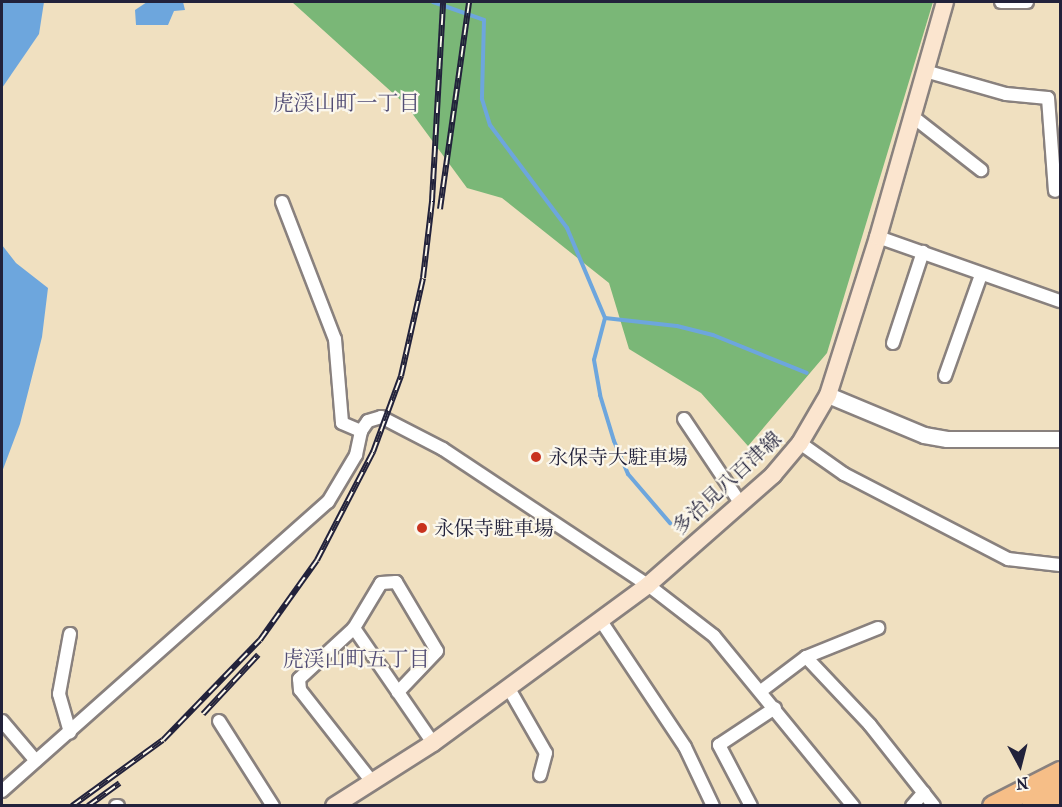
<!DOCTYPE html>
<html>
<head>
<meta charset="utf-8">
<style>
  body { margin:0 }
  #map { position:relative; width:1062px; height:807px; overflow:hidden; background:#f0e0c0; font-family:"IM FELL French Canon","Noto Serif JP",serif }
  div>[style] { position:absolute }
  .forest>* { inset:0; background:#7ab777 }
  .water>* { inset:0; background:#6da6dd }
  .stream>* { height:4px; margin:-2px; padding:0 2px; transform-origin:2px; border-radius:2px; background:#6da6dd }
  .roads { filter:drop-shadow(2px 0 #89817e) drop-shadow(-2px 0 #89817e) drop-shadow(0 2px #89817e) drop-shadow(0 -2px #89817e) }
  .minor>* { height:12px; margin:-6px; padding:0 6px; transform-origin:6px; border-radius:6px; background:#fff }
  .tertiary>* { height:15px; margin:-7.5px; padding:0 7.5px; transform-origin:7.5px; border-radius:7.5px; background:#fff }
  .secondary>* { height:16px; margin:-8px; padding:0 8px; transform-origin:8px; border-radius:8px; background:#fbe5cf }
  .motorway>* { height:21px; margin:-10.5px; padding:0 10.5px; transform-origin:10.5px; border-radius:10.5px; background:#f6be87 }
  .rail>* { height:6px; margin-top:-3px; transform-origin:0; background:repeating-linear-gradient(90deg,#fbf7ec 0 11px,#22223b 0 22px); box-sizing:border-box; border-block:2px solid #22223b }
  .dots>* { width:16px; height:16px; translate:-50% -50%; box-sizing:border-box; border:3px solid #fbf7ec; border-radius:50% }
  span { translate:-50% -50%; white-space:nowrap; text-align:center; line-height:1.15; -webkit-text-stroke:4.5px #fbf7ec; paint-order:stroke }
  .poi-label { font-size:20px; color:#22223b }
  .left { translate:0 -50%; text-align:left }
  .street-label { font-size:20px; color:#22223b }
  .neighbourhood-label { font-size:21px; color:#514c74 }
  .frame { position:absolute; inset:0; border:3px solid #22223b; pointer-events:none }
  .north { position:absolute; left:990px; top:735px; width:60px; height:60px; -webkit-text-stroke:4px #fbf7ec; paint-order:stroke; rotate:173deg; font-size:16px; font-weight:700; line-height:24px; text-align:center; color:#22223b }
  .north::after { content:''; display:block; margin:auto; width:21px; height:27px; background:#22223b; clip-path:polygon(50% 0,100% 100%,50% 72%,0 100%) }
</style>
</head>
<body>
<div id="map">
  <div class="forest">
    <i style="clip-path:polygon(292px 2px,933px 2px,827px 353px,748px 446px,701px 393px,629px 349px,609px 283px,502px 198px,467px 188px,406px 105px)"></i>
  </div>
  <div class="water">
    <i style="clip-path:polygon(2px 2px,44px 2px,39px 34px,2px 88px)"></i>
    <i style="clip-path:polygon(147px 2px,183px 2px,185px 10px,174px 11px,168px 25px,136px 25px,135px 10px)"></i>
    <i style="clip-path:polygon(2px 245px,16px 263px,48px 288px,42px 337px,20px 424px,2px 472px)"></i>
  </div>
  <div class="stream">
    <i style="left:433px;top:2px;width:54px;rotate:19.4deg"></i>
    <i style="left:484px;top:20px;width:79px;rotate:91.5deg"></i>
    <i style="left:482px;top:99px;width:27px;rotate:73deg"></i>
    <i style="left:490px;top:125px;width:129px;rotate:53.2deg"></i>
    <i style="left:567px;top:228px;width:98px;rotate:67.1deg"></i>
    <i style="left:605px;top:318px;width:43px;rotate:104.7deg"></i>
    <i style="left:594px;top:360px;width:36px;rotate:80deg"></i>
    <i style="left:600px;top:395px;width:48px;rotate:73.1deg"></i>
    <i style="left:614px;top:441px;width:36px;rotate:67deg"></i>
    <i style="left:628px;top:474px;width:65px;rotate:49.4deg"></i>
    <i style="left:605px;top:318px;width:72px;rotate:6.3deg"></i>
    <i style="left:677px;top:326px;width:37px;rotate:14deg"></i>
    <i style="left:713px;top:335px;width:101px;rotate:22deg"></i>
  </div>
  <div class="roads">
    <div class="minor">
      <i style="left:1001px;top:2px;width:26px"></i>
      <i style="left:925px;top:71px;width:84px;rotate:15.9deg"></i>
      <i style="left:1006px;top:94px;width:42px;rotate:5.4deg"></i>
      <i style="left:1048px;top:98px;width:93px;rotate:85.7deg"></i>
      <i style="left:912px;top:116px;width:88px;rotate:38deg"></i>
      <i style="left:282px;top:202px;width:147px;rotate:68.9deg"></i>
      <i style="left:335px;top:339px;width:84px;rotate:85.2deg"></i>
      <i style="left:342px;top:423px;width:21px;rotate:23deg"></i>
      <i style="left:878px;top:237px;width:193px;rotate:19.4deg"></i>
      <i style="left:893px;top:343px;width:96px;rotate:-71.8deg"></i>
      <i style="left:945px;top:376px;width:107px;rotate:-70.4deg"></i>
      <i style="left:684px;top:419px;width:102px;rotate:56.2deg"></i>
      <i style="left:800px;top:443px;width:54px;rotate:35.2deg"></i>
      <i style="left:844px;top:474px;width:185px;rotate:27.4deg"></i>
      <i style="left:1008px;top:559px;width:52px;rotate:6.6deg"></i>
      <i style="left:601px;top:621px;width:151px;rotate:56.3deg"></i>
      <i style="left:685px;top:747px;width:65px;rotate:64.6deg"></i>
      <i style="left:354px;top:628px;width:140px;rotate:55.5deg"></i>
      <i style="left:70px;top:634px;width:61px;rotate:100.4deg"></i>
      <i style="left:59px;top:694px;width:40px;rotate:74deg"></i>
      <i style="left:806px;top:657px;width:93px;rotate:46.7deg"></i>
      <i style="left:870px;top:725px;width:103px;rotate:51.7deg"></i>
      <i style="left:508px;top:687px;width:76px;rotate:60.1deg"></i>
      <i style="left:546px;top:753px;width:23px;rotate:105deg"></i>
      <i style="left:761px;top:691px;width:56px;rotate:-37.1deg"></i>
      <i style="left:806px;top:657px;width:78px;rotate:-21.9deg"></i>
      <i style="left:2px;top:721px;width:52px;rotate:49.6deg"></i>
      <i style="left:219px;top:721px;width:101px;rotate:57.6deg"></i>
      <i style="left:373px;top:783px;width:118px;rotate:-128.1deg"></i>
      <i style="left:300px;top:690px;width:11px;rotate:-95deg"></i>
      <i style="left:299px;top:679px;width:75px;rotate:-42.8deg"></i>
      <i style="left:354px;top:628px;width:52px;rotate:-59deg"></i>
      <i style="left:381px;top:583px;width:15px;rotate:-4deg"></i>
      <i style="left:396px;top:582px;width:80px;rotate:59.3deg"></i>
      <i style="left:437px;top:651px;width:57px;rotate:133.6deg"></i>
      <i style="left:2px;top:791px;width:436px;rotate:-41.6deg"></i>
      <i style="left:328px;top:502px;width:55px;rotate:-59.2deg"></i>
      <i style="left:356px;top:455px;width:25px;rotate:-78deg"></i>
      <i style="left:361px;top:431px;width:12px;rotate:-55deg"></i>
      <i style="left:368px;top:421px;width:14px;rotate:-17deg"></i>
      <i style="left:381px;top:417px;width:70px;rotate:27.3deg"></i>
      <i style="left:443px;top:449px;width:246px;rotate:33.6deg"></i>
      <i style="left:648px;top:585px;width:83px;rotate:37.7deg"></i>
      <i style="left:714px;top:636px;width:220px;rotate:50.7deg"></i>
      <i style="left:116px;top:806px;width:2px"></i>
      <i style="left:751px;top:806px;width:69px;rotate:-117.7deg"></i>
      <i style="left:719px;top:745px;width:67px;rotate:-33.5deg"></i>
      <i style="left:912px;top:806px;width:18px;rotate:-49deg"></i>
    </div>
    <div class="tertiary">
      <i style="left:828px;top:395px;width:104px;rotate:22.6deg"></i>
      <i style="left:924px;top:435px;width:23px;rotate:10deg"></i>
      <i style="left:947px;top:439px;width:113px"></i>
    </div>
    <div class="secondary">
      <i style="left:334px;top:806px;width:117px;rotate:-32.5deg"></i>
      <i style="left:433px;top:743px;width:267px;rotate:-36.3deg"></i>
      <i style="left:648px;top:585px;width:167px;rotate:-41.3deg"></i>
      <i style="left:773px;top:475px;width:42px;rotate:-49.8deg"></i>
      <i style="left:800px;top:443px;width:56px;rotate:-59.7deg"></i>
      <i style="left:828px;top:395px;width:166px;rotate:-72.4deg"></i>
      <i style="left:878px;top:237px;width:244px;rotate:-74.1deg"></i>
    </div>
    <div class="motorway">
      <i style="left:993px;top:806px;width:75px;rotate:-26.9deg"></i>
      <i style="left:1032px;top:806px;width:31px;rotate:-27deg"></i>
    </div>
  </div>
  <div class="rail">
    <i style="left:440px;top:209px;width:209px;rotate:-82deg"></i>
    <i style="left:203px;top:714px;width:81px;rotate:-47deg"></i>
    <i style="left:72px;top:806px;width:112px;rotate:-36deg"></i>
    <i style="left:163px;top:740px;width:139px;rotate:-45.9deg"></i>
    <i style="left:260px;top:640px;width:98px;rotate:-54.5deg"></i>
    <i style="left:317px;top:560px;width:122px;rotate:-62.6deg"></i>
    <i style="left:373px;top:452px;width:81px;rotate:-69.8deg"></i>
    <i style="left:401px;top:376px;width:100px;rotate:-77.3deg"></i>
    <i style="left:423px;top:278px;width:78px;rotate:-83.3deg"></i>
    <i style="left:432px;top:201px;width:199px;rotate:-86.8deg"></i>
    <i style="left:88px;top:806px;width:39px;rotate:-36deg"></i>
  </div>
  <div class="dots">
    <i style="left:536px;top:457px;background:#c8321e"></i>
    <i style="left:422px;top:528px;background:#c8321e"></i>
  </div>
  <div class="poi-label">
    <span class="left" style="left:548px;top:457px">永保寺大駐車場</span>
    <span class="left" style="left:434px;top:528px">永保寺駐車場</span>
  </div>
  <div class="street-label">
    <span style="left:727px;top:483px;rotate:-43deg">多治見八百津線</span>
  </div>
  <div class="neighbourhood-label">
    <span style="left:346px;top:103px">虎渓山町一丁目</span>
    <span style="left:356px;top:659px">虎渓山町五丁目</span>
  </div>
  <div class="frame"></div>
  <div class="north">N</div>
</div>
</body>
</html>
